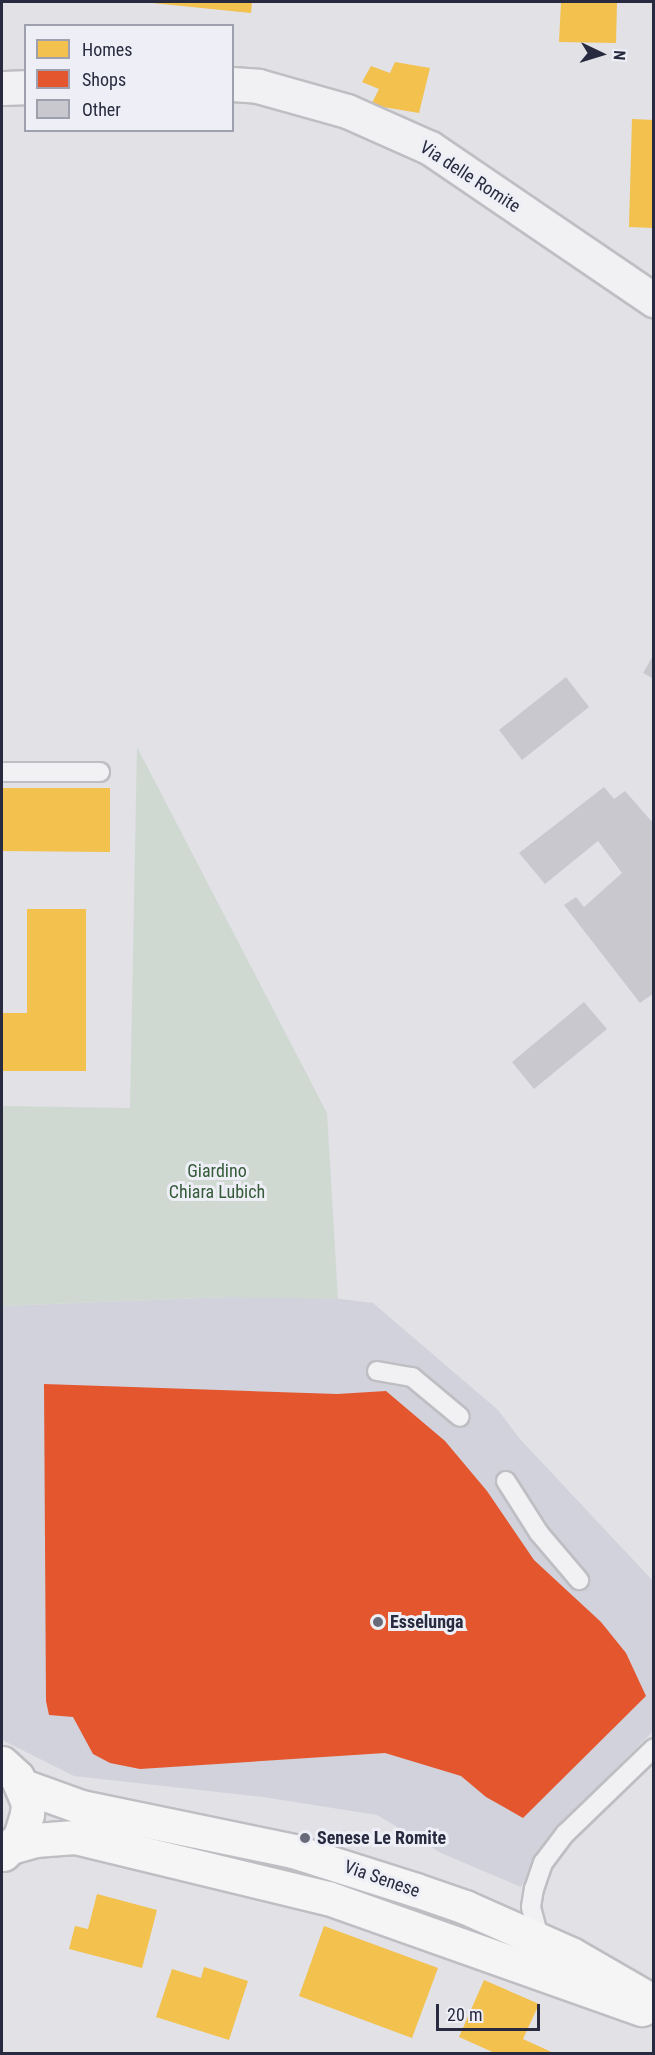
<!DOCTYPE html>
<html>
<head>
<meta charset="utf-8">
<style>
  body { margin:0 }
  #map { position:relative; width:655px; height:2055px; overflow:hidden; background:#e1e1e6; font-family:"Roboto Condensed",sans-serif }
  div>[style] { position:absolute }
  .built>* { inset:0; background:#d1d2db }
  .green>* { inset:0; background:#cfd9d2 }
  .homes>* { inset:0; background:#f2c14e }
  .shops>* { inset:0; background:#e4572e }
  .building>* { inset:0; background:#c8c8ce }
  .roads { filter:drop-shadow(2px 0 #bebec3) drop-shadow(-2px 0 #bebec3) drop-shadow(0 2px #bebec3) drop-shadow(0 -2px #bebec3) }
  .lane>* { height:18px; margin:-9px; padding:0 9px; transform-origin:9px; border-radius:9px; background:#f1f1f3 }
  .street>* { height:33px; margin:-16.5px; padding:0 16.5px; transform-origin:16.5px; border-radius:16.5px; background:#f1f1f3 }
  .secondary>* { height:33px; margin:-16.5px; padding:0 16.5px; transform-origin:16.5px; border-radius:16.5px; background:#f5f5f6 }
  .dots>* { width:16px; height:16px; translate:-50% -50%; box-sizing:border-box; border:3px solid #eeeff6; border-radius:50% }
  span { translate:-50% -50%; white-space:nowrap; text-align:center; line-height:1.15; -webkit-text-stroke:6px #eeeff6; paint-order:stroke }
  .street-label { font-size:18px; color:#282a3f }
  .park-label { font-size:18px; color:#355b39 }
  .poi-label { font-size:18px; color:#282a3f; font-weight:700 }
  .left { translate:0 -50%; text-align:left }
  .frame { position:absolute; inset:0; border:3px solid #282a3f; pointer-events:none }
  .legend { position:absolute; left:24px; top:24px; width:210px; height:108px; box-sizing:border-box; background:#eeeff6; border:2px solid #9fa0ad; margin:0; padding:8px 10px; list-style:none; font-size:18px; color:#282a3f }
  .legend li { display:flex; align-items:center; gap:12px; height:30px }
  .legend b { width:30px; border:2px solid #9fa0ad }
  .north { position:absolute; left:571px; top:24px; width:60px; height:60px; -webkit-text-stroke:4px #eeeff6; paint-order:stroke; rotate:94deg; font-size:16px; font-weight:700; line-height:24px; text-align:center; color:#282a3f }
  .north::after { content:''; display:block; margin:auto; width:21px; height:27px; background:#282a3f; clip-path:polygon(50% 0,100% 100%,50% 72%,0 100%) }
  .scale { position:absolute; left:436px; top:2004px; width:104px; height:27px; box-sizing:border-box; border:3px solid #282a3f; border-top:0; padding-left:8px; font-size:18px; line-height:21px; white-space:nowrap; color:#282a3f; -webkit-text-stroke:4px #eeeff6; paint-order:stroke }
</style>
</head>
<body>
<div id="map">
  <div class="built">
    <i style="clip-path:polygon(317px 1296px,373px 1303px,498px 1410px,519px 1438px,653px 1581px,653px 1731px,546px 1840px,521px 1887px,441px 1853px,377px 1815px,263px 1797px,74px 1776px,2px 1740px,2px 1306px,229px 1297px)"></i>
  </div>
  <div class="green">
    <i style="clip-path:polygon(137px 747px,327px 1113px,338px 1299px,229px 1297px,2px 1306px,2px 1106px,130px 1108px)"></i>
  </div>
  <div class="homes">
    <i style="clip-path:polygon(142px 2px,252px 2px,251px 13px)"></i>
    <i style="clip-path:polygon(561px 2px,617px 2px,616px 43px,559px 42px)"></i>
    <i style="clip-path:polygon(395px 62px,430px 68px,419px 113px,371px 105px,379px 89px,362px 82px,371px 66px,390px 73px)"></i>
    <i style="clip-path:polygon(632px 119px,654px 120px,654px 228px,629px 227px)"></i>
    <i style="clip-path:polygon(2px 788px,110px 788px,110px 852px,2px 851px)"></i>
    <i style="clip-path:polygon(27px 909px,86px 909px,86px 1071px,2px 1071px,2px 1013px,27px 1013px)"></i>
    <i style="clip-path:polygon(97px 1894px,157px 1910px,142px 1968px,69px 1949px,75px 1926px,88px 1929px)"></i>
    <i style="clip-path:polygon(324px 1926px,438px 1968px,412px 2038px,299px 1996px)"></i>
    <i style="clip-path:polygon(204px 1967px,248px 1981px,229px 2040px,156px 2017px,172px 1969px,201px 1978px)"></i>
    <i style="clip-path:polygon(484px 1980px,539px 2004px,523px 2039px,556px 2054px,497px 2054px,459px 2037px)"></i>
  </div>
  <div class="shops">
    <i style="clip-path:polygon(44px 1384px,337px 1394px,386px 1391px,445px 1441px,487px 1491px,534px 1560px,601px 1622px,626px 1653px,646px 1696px,523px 1818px,486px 1797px,461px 1776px,385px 1753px,140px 1769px,110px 1763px,93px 1754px,73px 1717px,49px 1715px,46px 1701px)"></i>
  </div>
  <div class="building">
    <i style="clip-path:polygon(654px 654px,654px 679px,643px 673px)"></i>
    <i style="clip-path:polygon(566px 677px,589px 707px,522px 760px,499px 730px)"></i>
    <i style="clip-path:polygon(604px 787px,614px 799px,625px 791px,654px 824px,654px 993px,640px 1003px,564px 905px,576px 897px,584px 907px,622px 873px,598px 841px,545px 884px,519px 853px)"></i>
    <i style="clip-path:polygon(584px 1002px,607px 1029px,534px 1089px,512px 1062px)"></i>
  </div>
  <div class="roads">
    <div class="lane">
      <i style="left:2px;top:772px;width:98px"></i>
      <i style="left:377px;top:1371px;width:36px;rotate:10deg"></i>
      <i style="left:412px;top:1377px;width:62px;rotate:39.8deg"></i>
      <i style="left:506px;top:1481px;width:62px;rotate:57.6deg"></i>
      <i style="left:539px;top:1533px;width:62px;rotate:49.6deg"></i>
      <i style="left:540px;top:1941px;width:35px;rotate:-105deg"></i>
      <i style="left:531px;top:1907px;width:18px;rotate:-81deg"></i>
      <i style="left:534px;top:1889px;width:28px;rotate:-71deg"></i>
      <i style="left:543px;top:1863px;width:38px;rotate:-53deg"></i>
      <i style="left:566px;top:1833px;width:122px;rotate:-44deg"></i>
    </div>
    <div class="street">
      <i style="left:232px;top:84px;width:26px;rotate:4deg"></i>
      <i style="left:258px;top:86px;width:92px;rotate:15.7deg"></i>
      <i style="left:347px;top:111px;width:91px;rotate:24deg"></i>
      <i style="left:430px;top:148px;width:271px;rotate:34.2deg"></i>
      <i style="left:2px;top:88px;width:24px;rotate:-2deg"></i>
    </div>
    <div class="secondary">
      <i style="left:2px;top:1763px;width:21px;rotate:43deg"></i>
      <i style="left:17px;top:1777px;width:28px;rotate:67deg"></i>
      <i style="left:28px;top:1803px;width:11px;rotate:95deg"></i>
      <i style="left:27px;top:1814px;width:24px;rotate:107deg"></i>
      <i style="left:20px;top:1837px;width:24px;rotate:135deg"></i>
      <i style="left:23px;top:1786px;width:62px;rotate:19.9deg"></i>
      <i style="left:81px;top:1807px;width:217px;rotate:11.7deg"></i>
      <i style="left:293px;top:1851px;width:129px;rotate:17.6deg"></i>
      <i style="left:416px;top:1890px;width:52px;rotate:19.1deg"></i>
      <i style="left:465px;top:1907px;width:116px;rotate:23.9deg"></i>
      <i style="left:571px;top:1954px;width:96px;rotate:30deg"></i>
      <i style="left:11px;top:1847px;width:25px;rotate:-16deg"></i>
      <i style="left:35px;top:1840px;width:40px;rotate:-4.3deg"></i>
      <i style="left:75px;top:1837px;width:260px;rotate:13.6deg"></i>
      <i style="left:328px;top:1898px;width:333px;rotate:19.5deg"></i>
    </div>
  </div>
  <div class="dots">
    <i style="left:378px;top:1622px;background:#696a79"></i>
    <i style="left:305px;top:1838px;background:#696a79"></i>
  </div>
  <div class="street-label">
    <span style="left:470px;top:177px;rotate:33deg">Via delle Romite</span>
    <span style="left:382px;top:1879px;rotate:19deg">Via Senese</span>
  </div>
  <div class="park-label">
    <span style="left:217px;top:1182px">Giardino<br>Chiara Lubich</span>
  </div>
  <div class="poi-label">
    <span class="left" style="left:390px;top:1622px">Esselunga</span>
    <span class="left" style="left:317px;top:1838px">Senese Le Romite</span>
  </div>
  <div class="frame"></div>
  <ul class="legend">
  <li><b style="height:16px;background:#f2c14e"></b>Homes</li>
  <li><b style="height:16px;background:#e4572e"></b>Shops</li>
  <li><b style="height:16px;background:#c8c8ce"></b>Other</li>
  </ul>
  <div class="north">N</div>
  <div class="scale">20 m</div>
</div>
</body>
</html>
